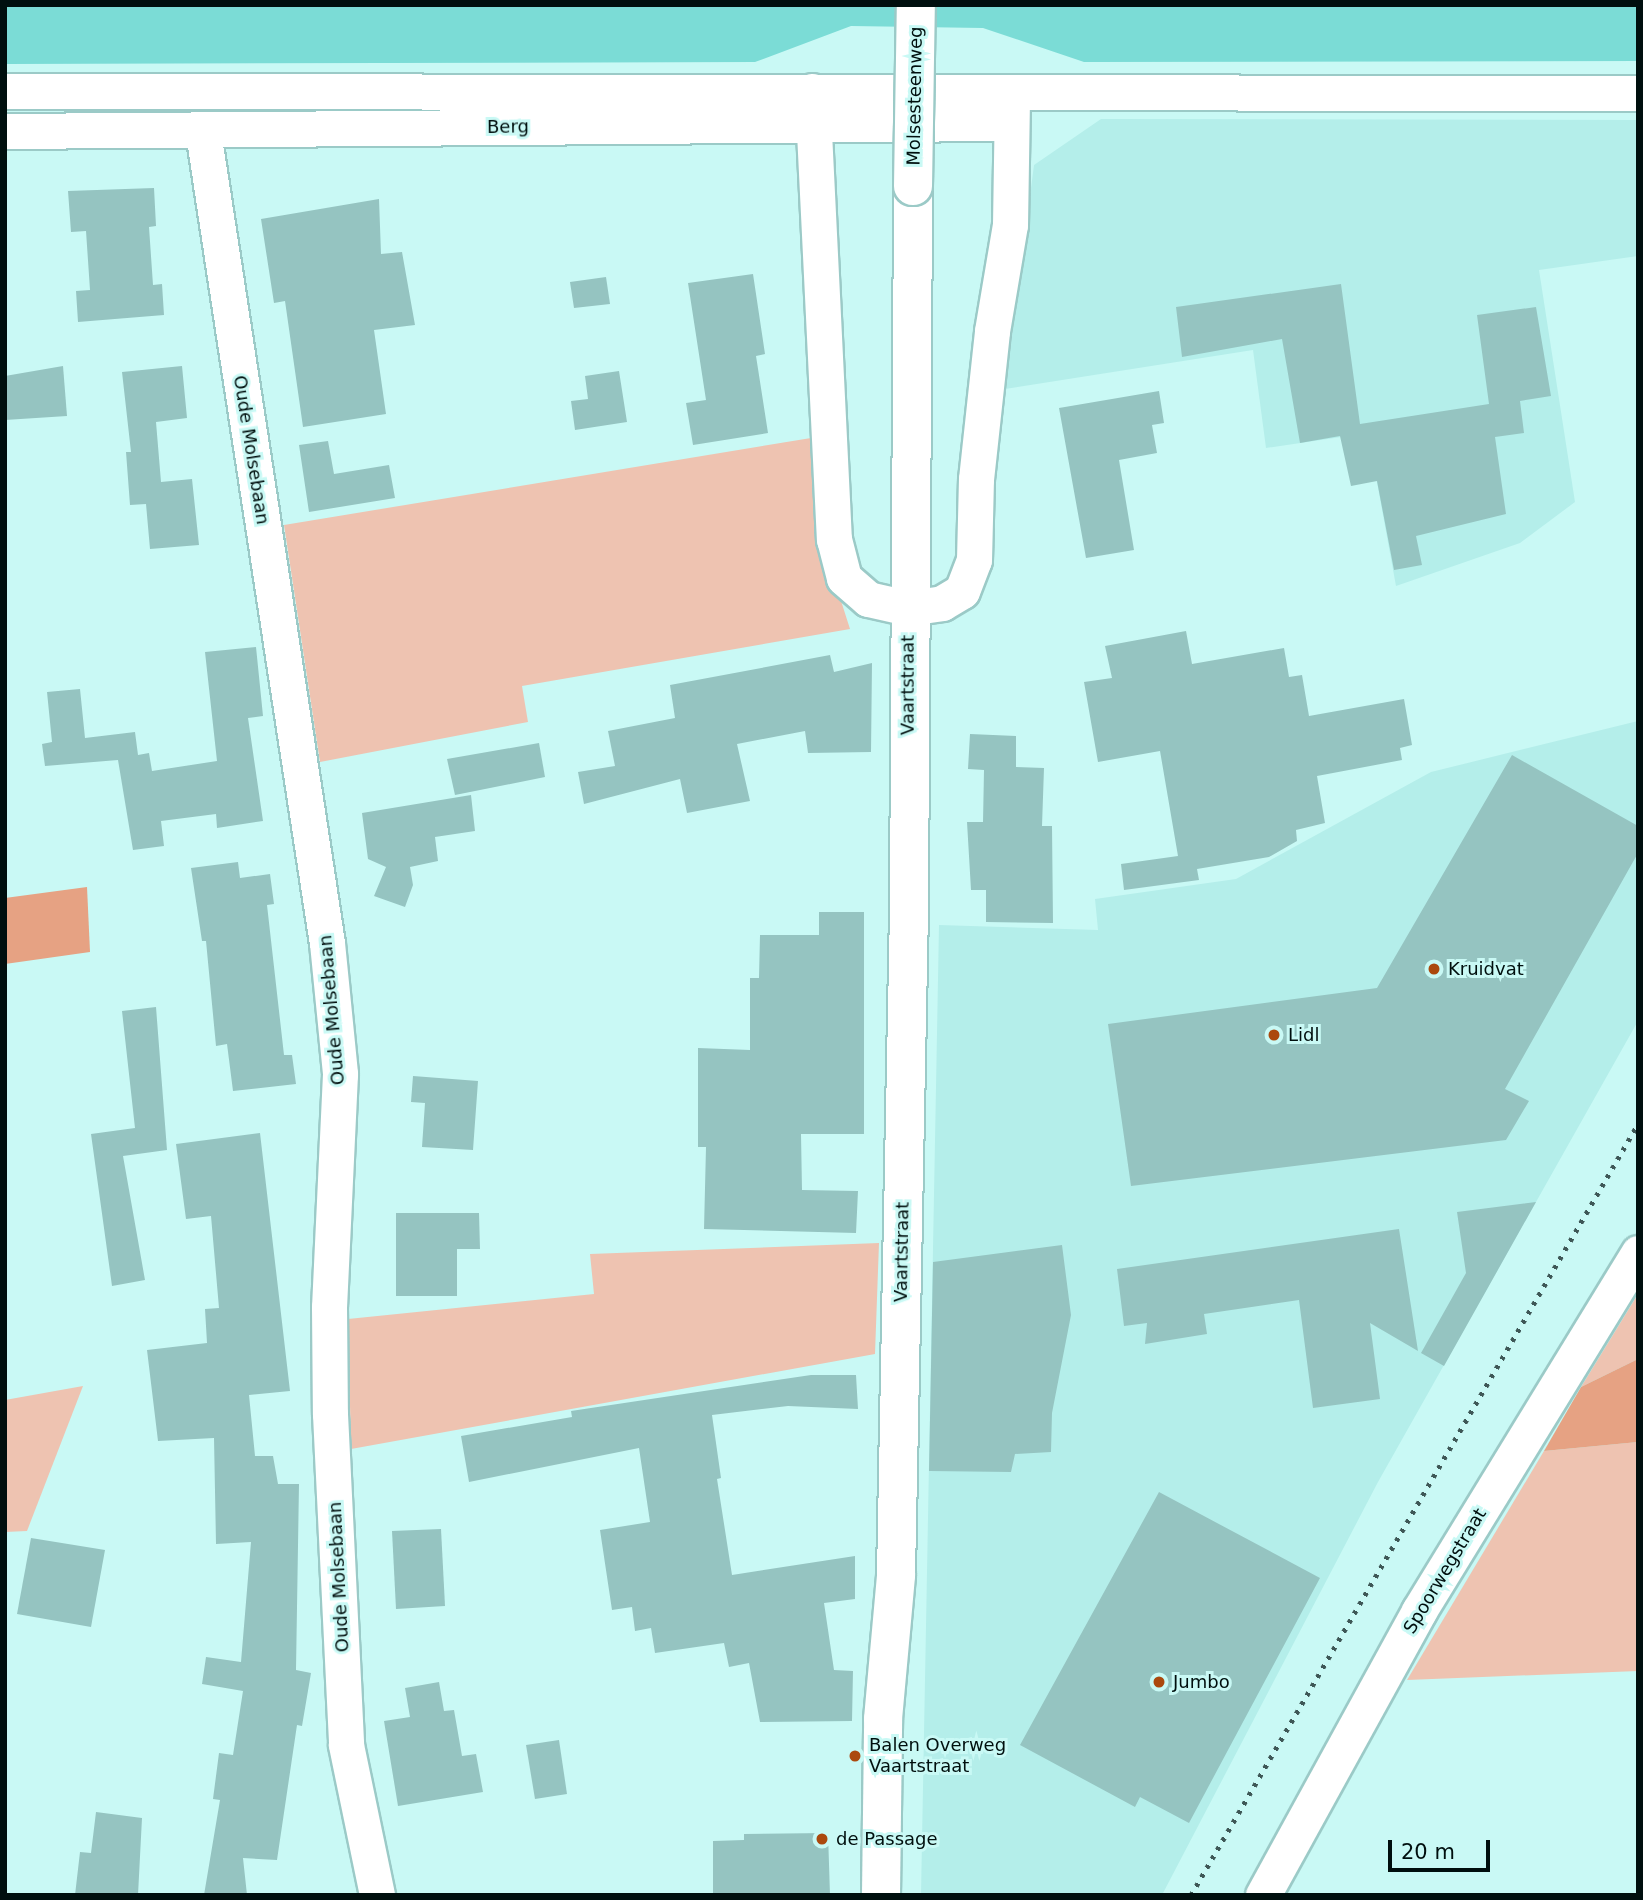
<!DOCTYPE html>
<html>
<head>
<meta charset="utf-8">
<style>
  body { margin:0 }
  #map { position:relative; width:1643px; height:1900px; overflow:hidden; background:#c9f9f5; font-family:"DejaVu Sans",sans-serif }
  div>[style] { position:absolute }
  .built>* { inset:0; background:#b4eeea }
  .green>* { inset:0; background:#eec3b1 }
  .forest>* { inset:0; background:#e6a283 }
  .water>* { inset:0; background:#7bdcd6 }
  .building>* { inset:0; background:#95c4c1 }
  .roads { filter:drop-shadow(2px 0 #9bcac7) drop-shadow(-2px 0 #9bcac7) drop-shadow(0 2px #9bcac7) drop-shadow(0 -2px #9bcac7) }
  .minor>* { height:35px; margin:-17.5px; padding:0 17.5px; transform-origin:17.5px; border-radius:17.5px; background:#fff }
  .major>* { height:38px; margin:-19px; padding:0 19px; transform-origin:19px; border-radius:19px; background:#fff }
  .rail>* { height:5px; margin-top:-2.5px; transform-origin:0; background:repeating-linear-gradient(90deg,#3e5756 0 3.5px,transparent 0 10.5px) }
  .bridges { filter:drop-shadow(2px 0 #9bcac7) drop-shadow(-2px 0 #9bcac7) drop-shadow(0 2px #9bcac7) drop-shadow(0 -2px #9bcac7) }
  .major-bridge>* { height:38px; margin:-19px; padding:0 19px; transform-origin:19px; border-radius:19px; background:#fff }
  .dots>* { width:19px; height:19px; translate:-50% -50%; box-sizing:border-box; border:4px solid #c9f9f5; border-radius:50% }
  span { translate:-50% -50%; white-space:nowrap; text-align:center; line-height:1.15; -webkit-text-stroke:6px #c9f9f5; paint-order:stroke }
  .street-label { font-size:18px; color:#000f0e }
  .poi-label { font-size:18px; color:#000f0e }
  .left { translate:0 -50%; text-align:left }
  .frame { position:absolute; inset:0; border:7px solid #000f0e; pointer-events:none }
  .scale { position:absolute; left:1388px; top:1840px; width:102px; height:32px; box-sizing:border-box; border:4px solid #000f0e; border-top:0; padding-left:9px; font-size:21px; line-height:24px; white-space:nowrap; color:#000f0e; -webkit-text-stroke:5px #c9f9f5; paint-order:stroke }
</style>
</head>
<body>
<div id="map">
  <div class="built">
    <i style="clip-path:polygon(1101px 119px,1638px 120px,1638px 256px,1539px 270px,1575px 502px,1520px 543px,1396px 586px,1368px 433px,1266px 448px,1253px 350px,1005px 389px,1034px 165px)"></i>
    <i style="clip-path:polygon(1638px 721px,1638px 1021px,1378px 1482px,1162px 1895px,921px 1895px,939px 925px,1098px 930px,1095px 899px,1236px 879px,1431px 772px)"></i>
  </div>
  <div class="green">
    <i style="clip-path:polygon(811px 438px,821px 538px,850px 629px,522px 686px,528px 722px,320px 762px,284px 525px)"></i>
    <i style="clip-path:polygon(879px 1243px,875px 1354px,351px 1449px,348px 1319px,594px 1294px,590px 1254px)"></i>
    <i style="clip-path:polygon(1638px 1294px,1638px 1359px,1581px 1387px)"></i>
    <i style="clip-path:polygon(83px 1386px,27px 1531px,5px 1532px,5px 1400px)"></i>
    <i style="clip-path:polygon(1638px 1442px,1638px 1671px,1407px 1680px,1544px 1451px)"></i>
  </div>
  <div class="forest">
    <i style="clip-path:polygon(87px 887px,90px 952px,5px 964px,5px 898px)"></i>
    <i style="clip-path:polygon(1638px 1359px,1638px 1442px,1544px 1451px,1581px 1387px)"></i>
  </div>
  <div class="water">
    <i style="clip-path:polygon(5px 5px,1638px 5px,1638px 61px,1084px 62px,983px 28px,851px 26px,755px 62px,5px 64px)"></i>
  </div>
  <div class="building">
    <i style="clip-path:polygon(154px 188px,156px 226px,149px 227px,153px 285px,162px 284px,164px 315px,78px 322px,76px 291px,90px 290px,86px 231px,71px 232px,68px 191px)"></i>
    <i style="clip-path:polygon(379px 199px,381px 254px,402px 252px,415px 325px,374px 330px,386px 414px,303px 427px,285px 301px,274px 303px,261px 219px)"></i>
    <i style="clip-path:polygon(753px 274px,765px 354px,756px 356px,768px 433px,693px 445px,686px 403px,706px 400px,688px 283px)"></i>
    <i style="clip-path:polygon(606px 277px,610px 304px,574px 308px,570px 282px)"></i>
    <i style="clip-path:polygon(1341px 284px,1360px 424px,1489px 404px,1477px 315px,1536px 307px,1551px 396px,1520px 401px,1524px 433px,1495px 437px,1506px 514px,1416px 536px,1422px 565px,1394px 570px,1377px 481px,1351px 486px,1340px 436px,1300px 443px,1282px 339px,1182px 357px,1176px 307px)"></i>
    <i style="clip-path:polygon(63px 366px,67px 416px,5px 420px,5px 376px)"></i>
    <i style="clip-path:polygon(182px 366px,187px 418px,156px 422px,161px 482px,192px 479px,199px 545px,150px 549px,146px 504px,130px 505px,126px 452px,131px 452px,122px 372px)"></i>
    <i style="clip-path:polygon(619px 371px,627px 422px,575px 430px,571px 401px,588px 399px,585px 376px)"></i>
    <i style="clip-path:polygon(1159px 391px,1164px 423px,1152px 425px,1157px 453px,1119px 460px,1134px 550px,1086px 558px,1059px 408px)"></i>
    <i style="clip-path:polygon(328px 441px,334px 474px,389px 465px,395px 498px,309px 512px,299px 445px)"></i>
    <i style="clip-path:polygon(1186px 631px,1192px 664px,1284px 648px,1289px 677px,1302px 675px,1309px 716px,1404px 699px,1412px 745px,1400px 748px,1402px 760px,1317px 776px,1325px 823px,1296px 830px,1297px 841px,1269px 857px,1197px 869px,1199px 880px,1124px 890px,1121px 864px,1178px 856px,1160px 751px,1098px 762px,1084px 682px,1112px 678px,1105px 646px)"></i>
    <i style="clip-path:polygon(256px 647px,263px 716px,248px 718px,263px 821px,217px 828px,216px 814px,161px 821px,164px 846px,133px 850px,118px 760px,45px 766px,42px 744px,52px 742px,47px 692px,80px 689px,85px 738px,135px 732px,138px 755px,149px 753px,152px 771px,217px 761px,205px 652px)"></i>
    <i style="clip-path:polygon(830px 655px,834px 672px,872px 663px,871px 752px,808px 753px,805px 731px,737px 744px,750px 801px,687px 813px,680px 779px,584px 804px,578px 772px,615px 766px,608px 731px,675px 718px,670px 685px)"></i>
    <i style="clip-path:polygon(970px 734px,1016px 736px,1016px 767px,1044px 768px,1042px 826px,1052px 826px,1053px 923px,986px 922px,986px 890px,971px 890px,967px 822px,983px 822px,984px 770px,968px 769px)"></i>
    <i style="clip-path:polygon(539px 743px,545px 777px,455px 795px,447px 759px)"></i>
    <i style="clip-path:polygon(1512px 755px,1638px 826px,1638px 853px,1505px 1089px,1529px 1101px,1506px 1140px,1131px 1186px,1108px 1024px,1377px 988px)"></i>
    <i style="clip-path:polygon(471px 795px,475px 831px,435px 837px,438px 861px,410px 867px,413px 885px,405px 907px,374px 896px,386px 867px,368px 859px,362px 813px)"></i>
    <i style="clip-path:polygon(238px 862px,240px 878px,270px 874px,274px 904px,267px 905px,284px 1055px,292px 1055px,296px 1084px,233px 1091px,227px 1044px,216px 1046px,206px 941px,202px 941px,191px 868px)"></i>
    <i style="clip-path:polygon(819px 912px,864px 912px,864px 1134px,801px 1134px,802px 1190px,858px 1191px,856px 1233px,704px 1229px,706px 1147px,698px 1147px,698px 1048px,750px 1050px,750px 978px,759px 978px,760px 935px,819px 935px)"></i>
    <i style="clip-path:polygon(156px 1007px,167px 1150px,123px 1156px,145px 1280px,112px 1286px,91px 1134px,135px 1128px,122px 1011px)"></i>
    <i style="clip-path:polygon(413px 1076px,478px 1081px,473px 1150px,422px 1147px,425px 1103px,411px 1102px)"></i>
    <i style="clip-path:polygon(260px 1133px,290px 1391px,249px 1395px,255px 1456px,273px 1456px,278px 1484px,299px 1484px,296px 1670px,311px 1673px,302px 1726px,297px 1725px,277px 1860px,243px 1858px,247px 1895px,204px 1895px,220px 1800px,213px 1799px,219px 1753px,233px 1755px,243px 1691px,202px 1684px,206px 1657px,241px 1662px,251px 1542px,216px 1544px,214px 1438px,158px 1441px,147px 1350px,207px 1343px,205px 1309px,219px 1308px,211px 1216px,186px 1219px,176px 1144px)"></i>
    <i style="clip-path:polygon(1536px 1202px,1444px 1366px,1421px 1353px,1466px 1273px,1457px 1212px)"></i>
    <i style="clip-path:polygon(396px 1213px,479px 1213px,480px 1249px,457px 1249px,457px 1296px,396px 1296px)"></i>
    <i style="clip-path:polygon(1399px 1229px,1418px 1351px,1370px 1323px,1380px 1399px,1313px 1408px,1299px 1300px,1204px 1314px,1207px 1334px,1145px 1344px,1147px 1323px,1124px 1326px,1117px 1269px)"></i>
    <i style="clip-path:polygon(1062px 1245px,1071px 1315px,1052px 1413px,1051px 1452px,1015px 1454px,1011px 1472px,929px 1471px,933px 1262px)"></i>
    <i style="clip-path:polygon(811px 1375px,856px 1375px,858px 1409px,788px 1406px,712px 1415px,721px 1478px,717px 1479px,732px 1575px,855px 1556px,855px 1599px,824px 1603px,834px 1670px,853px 1671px,852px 1721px,760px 1722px,749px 1663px,729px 1667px,724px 1643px,655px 1653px,651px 1628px,635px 1631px,632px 1607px,612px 1610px,600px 1530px,650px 1522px,639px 1448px,469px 1482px,461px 1436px,572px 1417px,571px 1411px)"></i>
    <i style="clip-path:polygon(1159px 1492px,1320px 1578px,1189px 1823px,1140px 1797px,1135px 1807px,1020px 1745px)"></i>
    <i style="clip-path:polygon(441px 1529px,445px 1606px,396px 1609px,392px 1531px)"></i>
    <i style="clip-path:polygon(31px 1538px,105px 1550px,91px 1627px,17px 1614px)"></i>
    <i style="clip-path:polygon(439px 1682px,444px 1711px,454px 1710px,462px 1756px,476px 1754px,483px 1792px,398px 1806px,384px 1721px,410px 1717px,405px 1688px)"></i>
    <i style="clip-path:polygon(559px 1740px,567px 1794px,535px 1799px,526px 1745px)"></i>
    <i style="clip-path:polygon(96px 1812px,142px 1818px,138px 1895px,75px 1895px,80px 1852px,91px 1853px)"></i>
    <i style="clip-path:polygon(828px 1833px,830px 1895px,713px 1895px,713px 1841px,744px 1840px,744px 1834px)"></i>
  </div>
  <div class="roads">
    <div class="minor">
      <i style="left:5px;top:91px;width:1633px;rotate:0.07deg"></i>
      <i style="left:812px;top:91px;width:449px;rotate:87.2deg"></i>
      <i style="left:834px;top:539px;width:40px;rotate:75.6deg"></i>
      <i style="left:844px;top:578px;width:32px;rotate:41deg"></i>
      <i style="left:868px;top:599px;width:41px;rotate:12.7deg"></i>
      <i style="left:908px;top:608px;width:34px;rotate:-8deg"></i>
      <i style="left:942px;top:603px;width:23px;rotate:-31deg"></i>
      <i style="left:962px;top:591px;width:33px;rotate:-69deg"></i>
      <i style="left:974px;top:560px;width:81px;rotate:-88.6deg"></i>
      <i style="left:976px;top:479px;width:149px;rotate:-83.8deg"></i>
      <i style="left:992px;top:331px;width:108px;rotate:-80.4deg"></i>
      <i style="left:1010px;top:225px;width:133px;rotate:-89.1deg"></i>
      <i style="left:5px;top:131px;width:1005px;rotate:-0.46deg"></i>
      <i style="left:203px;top:132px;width:820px;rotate:81.31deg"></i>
      <i style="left:327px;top:943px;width:132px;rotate:84.3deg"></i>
      <i style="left:340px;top:1074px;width:233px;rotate:92.7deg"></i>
      <i style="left:329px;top:1307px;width:107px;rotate:89.5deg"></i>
      <i style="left:330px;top:1414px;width:331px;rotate:87.2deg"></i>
      <i style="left:346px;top:1745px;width:153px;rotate:78.3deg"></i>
      <i style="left:1263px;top:1895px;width:324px;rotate:-61.2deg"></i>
      <i style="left:1419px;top:1611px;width:420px;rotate:-58.5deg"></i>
    </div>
    <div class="major">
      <i style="left:881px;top:1895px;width:176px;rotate:-89.3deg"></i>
      <i style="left:883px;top:1719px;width:145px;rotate:-84.8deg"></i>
      <i style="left:896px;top:1575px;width:665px;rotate:-88.88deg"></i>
      <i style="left:909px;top:910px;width:724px;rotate:-89.68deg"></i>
    </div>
  </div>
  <div class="rail">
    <i style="left:1191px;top:1895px;width:891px;rotate:-59.9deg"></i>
  </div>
  <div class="bridges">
    <div class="major-bridge">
      <i style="left:913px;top:186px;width:181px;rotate:-89.1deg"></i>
    </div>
  </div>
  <div class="dots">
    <i style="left:1434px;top:969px;background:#ab490e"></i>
    <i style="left:1274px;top:1035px;background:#ab490e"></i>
    <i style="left:1159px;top:1682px;background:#ab490e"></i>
    <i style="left:855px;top:1756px;background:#ab490e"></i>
    <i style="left:822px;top:1839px;background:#ab490e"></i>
  </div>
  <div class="street-label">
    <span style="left:915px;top:96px;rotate:-89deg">Molsesteenweg</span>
    <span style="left:508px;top:127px;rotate:-1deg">Berg</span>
    <span style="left:251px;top:450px;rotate:81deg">Oude Molsebaan</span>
    <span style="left:908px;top:685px;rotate:-90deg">Vaartstraat</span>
    <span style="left:332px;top:1010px;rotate:-95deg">Oude Molsebaan</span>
    <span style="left:902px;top:1252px;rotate:-89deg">Vaartstraat</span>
    <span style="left:1445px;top:1571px;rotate:-59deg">Spoorwegstraat</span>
    <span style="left:339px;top:1577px;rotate:-93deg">Oude Molsebaan</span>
  </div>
  <div class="poi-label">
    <span class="left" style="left:1448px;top:969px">Kruidvat</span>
    <span class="left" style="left:1288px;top:1035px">Lidl</span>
    <span class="left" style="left:1173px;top:1682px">Jumbo</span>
    <span class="left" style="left:869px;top:1756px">Balen Overweg<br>Vaartstraat</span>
    <span class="left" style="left:836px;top:1839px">de Passage</span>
  </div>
  <div class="frame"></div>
  <div class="scale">20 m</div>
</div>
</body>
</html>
